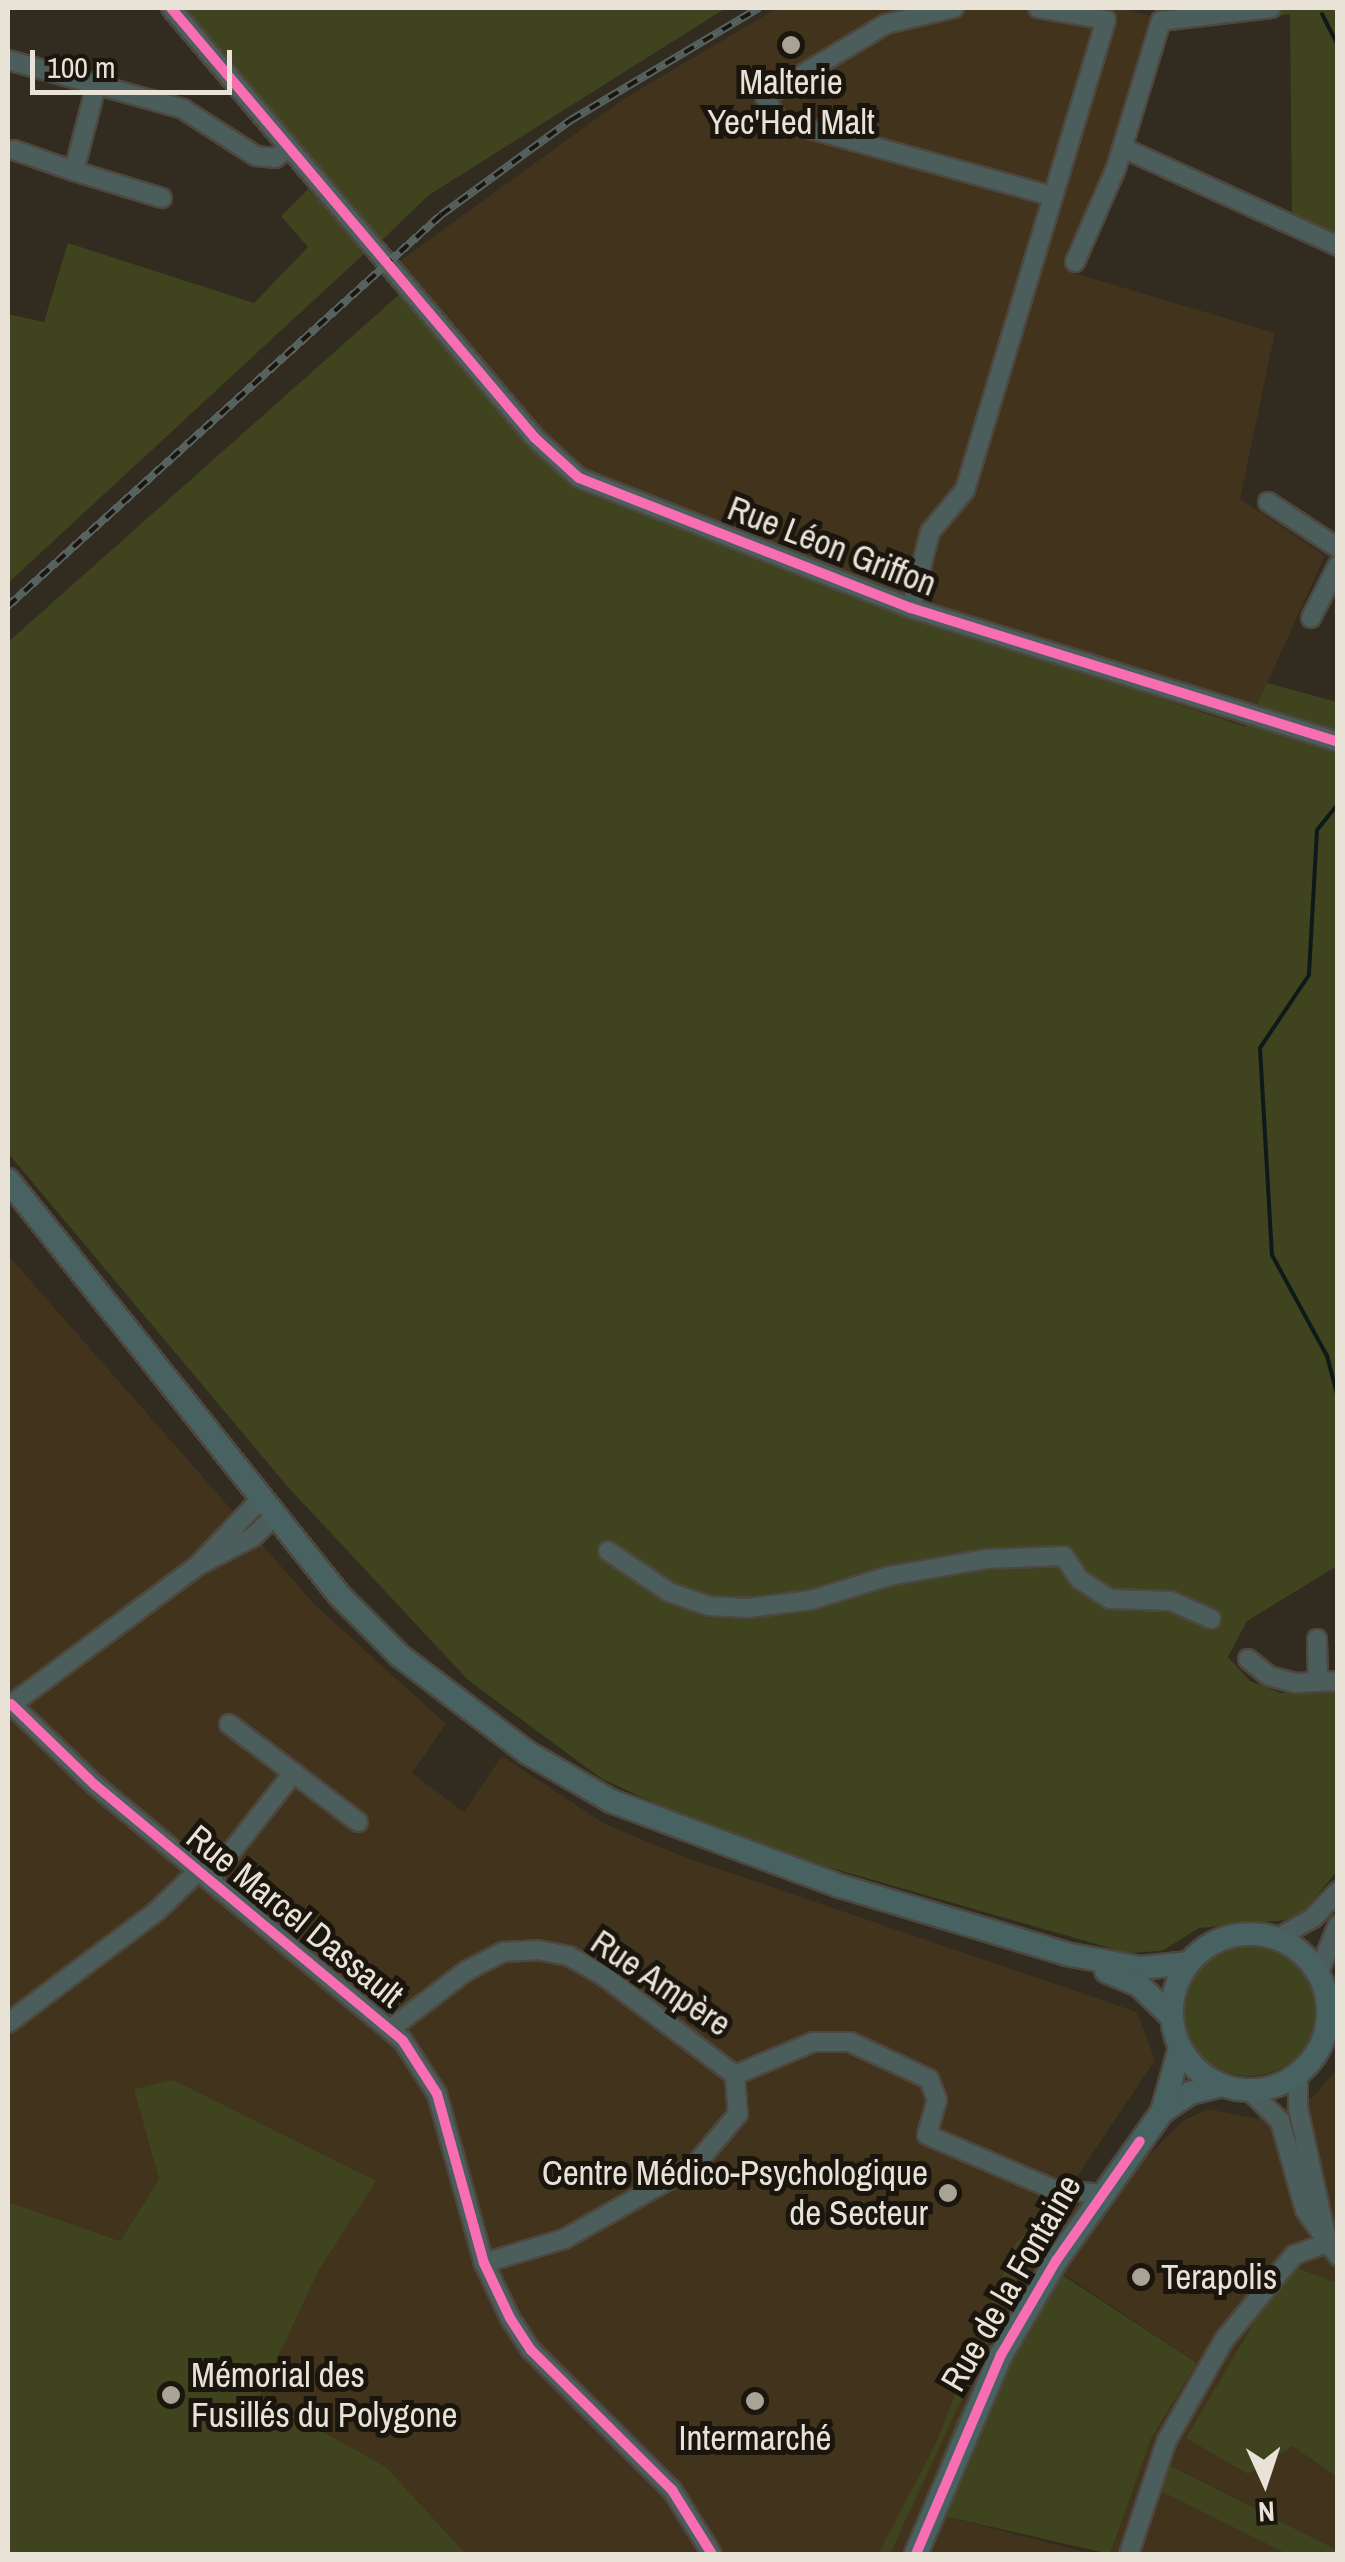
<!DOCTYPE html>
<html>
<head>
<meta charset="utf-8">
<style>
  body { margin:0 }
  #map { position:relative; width:1345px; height:2562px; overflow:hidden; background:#312b20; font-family:"Archivo Narrow",sans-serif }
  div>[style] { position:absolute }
  .built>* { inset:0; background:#41331c }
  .green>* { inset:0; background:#3f431e }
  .round { border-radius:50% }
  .stream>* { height:4px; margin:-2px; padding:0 2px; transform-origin:2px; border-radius:2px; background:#0e1a1a }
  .roads { filter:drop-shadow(2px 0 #4d473f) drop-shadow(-2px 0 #4d473f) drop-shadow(0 2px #4d473f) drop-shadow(0 -2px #4d473f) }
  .minor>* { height:18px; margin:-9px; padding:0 9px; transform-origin:9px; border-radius:9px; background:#4c5e5c }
  .major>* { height:22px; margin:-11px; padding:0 11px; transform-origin:11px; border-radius:11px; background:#476261 }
  .major>.ring { margin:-11px; padding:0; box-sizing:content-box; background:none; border:22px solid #476261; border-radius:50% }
  .rail>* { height:8px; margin-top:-4px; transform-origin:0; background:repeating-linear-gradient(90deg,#1a150d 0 11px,#56625f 0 22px); box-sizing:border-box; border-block:2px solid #56625f }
  .cycleway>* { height:10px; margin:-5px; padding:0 5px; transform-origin:5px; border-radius:5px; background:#f96db3 }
  .dots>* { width:28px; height:28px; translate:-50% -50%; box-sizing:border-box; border:5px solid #1a150d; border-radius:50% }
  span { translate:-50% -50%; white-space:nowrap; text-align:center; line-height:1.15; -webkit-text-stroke:10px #1a150d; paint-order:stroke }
  .poi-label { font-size:35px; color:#e9e2d7 }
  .right { translate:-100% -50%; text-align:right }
  .left { translate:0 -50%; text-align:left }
  .street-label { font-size:35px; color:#e9e2d7 }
  .frame { position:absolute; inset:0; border:10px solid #e9e2d7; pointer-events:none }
  .north { position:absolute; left:1215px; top:2432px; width:100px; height:100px; -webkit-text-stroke:8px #1a150d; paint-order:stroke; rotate:177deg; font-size:28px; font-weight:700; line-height:40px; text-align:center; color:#e9e2d7 }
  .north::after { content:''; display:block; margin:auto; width:35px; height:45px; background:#e9e2d7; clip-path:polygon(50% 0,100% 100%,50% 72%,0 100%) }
  .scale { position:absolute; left:30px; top:50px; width:202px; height:45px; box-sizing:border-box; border:5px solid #e9e2d7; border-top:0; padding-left:12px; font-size:30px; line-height:35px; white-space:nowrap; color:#e9e2d7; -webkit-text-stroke:8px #1a150d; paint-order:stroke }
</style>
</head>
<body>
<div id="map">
  <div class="built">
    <i style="clip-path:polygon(777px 8px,1124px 8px,1156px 18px,1114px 158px,1068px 265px,1071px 272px,1275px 333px,1240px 499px,1325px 556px,1247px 727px,838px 591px,578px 489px,386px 271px,622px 100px)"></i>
    <i style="clip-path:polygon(8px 1255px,315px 1605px,446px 1724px,412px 1773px,464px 1812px,502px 1756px,605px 1824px,687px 1858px,1137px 2012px,1155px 2060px,1072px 2184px,1090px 2189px,1017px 2298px,921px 2510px,1093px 2554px,466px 2554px,386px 2467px,260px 2396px,318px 2272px,375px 2182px,135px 2089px,159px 2179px,120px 2241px,8px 2202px)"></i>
    <i style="clip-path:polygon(1337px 2069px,1337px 2550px,1167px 2464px,1158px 2489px,1287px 2554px,1110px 2554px,1151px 2439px,1197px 2363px,1059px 2271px,1139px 2164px,1183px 2121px,1208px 2109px,1257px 2119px,1314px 2096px)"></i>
  </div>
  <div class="green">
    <i style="clip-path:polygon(185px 8px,726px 8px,429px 195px,382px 240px,262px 108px)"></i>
    <i style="clip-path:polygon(1191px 8px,1337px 8px,1337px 239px,1292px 213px,1290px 14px,1204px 26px)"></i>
    <i style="clip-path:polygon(308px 189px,366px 252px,8px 583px,8px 314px,44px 322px,68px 243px,254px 303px,308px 247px,281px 216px)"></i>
    <i style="clip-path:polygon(402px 292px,578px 489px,838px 591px,1246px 727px,1267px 683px,1337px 702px,1337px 1566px,1247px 1621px,1228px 1657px,1250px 1681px,1281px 1693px,1337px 1691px,1337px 1871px,1298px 1919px,1199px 1928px,1162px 1951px,1127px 1953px,821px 1865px,708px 1827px,602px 1779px,468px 1680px,287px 1486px,8px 1153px,8px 642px)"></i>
    <i class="round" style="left:1180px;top:1938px;width:138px;height:138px"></i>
    <i style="clip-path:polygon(173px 2080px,376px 2181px,318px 2272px,260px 2396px,386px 2467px,466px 2554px,8px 2554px,8px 2202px,120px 2241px,159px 2179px,134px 2089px)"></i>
    <i style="clip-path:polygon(1060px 2196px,1068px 2196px,1021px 2271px,890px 2554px,878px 2554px,935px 2445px,1015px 2244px)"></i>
    <i style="clip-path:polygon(1041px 2261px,1197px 2363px,1151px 2439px,1110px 2554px,921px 2511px,956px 2421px)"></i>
    <i style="clip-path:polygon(1297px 2268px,1337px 2283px,1337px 2477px,1293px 2446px,1248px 2474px,1186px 2438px,1261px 2311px)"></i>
    <i style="clip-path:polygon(1167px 2464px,1337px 2550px,1337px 2554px,1287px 2554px,1157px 2489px)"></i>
  </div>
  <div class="stream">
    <i style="left:1322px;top:14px;width:36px;rotate:63deg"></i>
    <i style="left:1338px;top:804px;width:33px;rotate:129deg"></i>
    <i style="left:1317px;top:830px;width:145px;rotate:93.2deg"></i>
    <i style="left:1309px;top:975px;width:88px;rotate:123.9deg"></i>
    <i style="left:1260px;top:1048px;width:207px;rotate:86.7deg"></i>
    <i style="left:1272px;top:1255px;width:115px;rotate:61.4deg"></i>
    <i style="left:1327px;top:1356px;width:43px;rotate:75.3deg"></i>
  </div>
  <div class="roads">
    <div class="minor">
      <i style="left:171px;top:8px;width:563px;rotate:49.75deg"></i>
      <i style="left:535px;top:438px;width:59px;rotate:42.3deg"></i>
      <i style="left:579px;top:478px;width:357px;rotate:21.4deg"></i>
      <i style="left:911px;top:608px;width:448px;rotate:17.4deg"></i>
      <i style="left:954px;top:8px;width:70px;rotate:166.8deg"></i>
      <i style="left:886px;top:24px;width:141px;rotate:148.9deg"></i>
      <i style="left:765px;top:97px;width:26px;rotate:61deg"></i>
      <i style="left:778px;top:120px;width:281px;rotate:15.5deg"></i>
      <i style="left:8px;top:60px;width:182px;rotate:15.6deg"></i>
      <i style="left:183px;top:109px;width:87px;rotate:32.8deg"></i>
      <i style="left:256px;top:156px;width:19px;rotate:6deg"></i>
      <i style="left:275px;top:158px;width:15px;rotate:-37deg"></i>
      <i style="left:1123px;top:148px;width:236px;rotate:24.5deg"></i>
      <i style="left:14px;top:150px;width:64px;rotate:19.3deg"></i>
      <i style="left:74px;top:171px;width:92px;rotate:-75.5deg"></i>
      <i style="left:74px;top:171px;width:92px;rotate:17.1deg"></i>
      <i style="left:1075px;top:262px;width:103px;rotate:-66.4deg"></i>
      <i style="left:1116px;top:168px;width:154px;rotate:-73deg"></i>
      <i style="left:1161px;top:21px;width:111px;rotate:-6.7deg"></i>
      <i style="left:1268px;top:502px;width:84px;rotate:33.3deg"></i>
      <i style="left:911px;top:608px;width:78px;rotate:-76deg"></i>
      <i style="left:930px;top:532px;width:55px;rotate:-50.2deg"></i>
      <i style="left:965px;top:490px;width:491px;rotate:-73.3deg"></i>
      <i style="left:1106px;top:20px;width:69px;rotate:-170deg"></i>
      <i style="left:1311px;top:618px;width:59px;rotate:-63deg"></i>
      <i style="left:259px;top:1501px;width:90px;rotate:133.6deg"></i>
      <i style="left:197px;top:1566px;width:63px;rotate:-27.4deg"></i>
      <i style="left:253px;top:1537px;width:28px;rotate:-44deg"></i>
      <i style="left:608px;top:1551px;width:73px;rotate:33.9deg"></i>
      <i style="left:669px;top:1592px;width:42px;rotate:19.3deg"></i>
      <i style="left:709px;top:1606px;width:39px;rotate:3deg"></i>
      <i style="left:748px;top:1608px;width:64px;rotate:-7.2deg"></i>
      <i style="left:811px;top:1600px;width:82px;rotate:-17.1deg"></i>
      <i style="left:889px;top:1576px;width:98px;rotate:-9.9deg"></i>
      <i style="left:986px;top:1559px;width:78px;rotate:-2.2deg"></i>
      <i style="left:1064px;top:1556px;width:27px;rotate:57deg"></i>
      <i style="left:1079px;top:1579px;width:37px;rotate:33deg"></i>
      <i style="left:1110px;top:1599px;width:61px;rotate:1.9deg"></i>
      <i style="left:1171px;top:1601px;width:44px;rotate:24.2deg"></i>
      <i style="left:1317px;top:1639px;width:43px;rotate:88.7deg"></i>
      <i style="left:1248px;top:1659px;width:27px;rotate:39deg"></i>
      <i style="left:1269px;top:1676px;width:28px;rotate:15deg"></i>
      <i style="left:1296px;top:1683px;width:42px;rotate:-2.7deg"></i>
      <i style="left:11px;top:1704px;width:117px;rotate:44deg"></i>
      <i style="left:95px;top:1785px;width:400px;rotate:39.7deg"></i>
      <i style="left:403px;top:2041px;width:63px;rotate:57.3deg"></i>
      <i style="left:437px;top:2094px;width:175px;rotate:74.5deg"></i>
      <i style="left:484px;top:2263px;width:61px;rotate:64.7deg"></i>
      <i style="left:510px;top:2318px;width:38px;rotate:57deg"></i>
      <i style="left:531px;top:2350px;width:199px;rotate:44.8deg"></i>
      <i style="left:672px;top:2490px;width:75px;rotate:58deg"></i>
      <i style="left:8px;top:1707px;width:236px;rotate:-36.7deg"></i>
      <i style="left:229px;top:1724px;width:162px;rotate:37.2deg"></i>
      <i style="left:209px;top:1880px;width:137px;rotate:-51.8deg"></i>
      <i style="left:1276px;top:1939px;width:43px;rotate:-29.6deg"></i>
      <i style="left:1313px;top:1918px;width:37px;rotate:-47deg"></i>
      <i style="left:1318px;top:1974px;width:53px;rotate:-67.8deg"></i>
      <i style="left:8px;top:2023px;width:185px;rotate:-36.9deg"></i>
      <i style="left:156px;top:1912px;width:59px;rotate:-44.3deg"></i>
      <i style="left:390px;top:2029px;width:96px;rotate:-37.3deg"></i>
      <i style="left:466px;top:1971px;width:42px;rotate:-27.2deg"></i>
      <i style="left:503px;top:1952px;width:35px;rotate:-3deg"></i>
      <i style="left:538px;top:1950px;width:32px;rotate:11deg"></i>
      <i style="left:569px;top:1956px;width:40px;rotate:29.7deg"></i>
      <i style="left:604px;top:1976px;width:164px;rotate:37.1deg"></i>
      <i style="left:735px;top:2075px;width:39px;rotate:86deg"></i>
      <i style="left:738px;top:2114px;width:67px;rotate:130.1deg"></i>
      <i style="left:695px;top:2165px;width:150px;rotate:150.5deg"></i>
      <i style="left:564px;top:2239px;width:84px;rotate:163.3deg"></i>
      <i style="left:1298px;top:2073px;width:35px;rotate:90deg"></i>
      <i style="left:1298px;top:2108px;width:131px;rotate:77.7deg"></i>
      <i style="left:735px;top:2075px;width:85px;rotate:-22.9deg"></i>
      <i style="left:813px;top:2042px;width:37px"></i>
      <i style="left:850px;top:2042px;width:87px;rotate:25.1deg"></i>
      <i style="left:929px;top:2079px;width:22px;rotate:69deg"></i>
      <i style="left:937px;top:2100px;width:36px;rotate:106deg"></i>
      <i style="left:927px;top:2135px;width:137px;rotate:23.2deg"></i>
      <i style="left:1053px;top:2189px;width:49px;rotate:5.8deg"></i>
      <i style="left:1249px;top:2090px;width:44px;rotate:45deg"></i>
      <i style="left:1280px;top:2121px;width:92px;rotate:74.3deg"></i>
      <i style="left:1305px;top:2210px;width:57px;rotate:54.3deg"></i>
      <i style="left:1129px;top:2554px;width:120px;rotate:-71.6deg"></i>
      <i style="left:1167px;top:2440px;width:115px;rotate:-60.3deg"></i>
      <i style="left:1224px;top:2340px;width:110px;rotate:-50.5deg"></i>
      <i style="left:1294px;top:2255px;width:37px;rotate:-20deg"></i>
    </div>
    <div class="major">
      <i style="left:8px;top:1180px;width:531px;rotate:51.42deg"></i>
      <i style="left:339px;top:1595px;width:86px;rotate:45deg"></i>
      <i style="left:400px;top:1656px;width:161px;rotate:37.2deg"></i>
      <i style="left:528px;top:1753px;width:96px;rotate:30deg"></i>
      <i style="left:611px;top:1801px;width:244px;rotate:20.4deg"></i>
      <i style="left:840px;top:1886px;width:236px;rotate:16.7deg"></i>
      <i style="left:1066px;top:1954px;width:75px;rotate:10.7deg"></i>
      <i style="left:1140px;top:1968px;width:49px;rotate:-5.8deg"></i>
      <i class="ring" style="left:1172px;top:1934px;width:134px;height:134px"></i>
      <i style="left:1106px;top:1971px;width:36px;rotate:23deg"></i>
      <i style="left:1139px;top:1985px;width:45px;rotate:44.1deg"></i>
      <i style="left:1162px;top:2112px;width:34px;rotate:-34deg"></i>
      <i style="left:1190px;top:2093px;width:32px;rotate:-14deg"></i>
      <i style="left:916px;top:2554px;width:216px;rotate:-66.9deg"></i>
      <i style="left:1001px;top:2355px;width:109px;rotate:-59.7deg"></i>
      <i style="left:1056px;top:2261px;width:183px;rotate:-54.6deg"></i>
      <i style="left:1162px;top:2112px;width:66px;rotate:-74.3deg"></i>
    </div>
  </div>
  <div class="rail">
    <i style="left:8px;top:606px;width:583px;rotate:-42.08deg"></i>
    <i style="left:441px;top:215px;width:161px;rotate:-36.2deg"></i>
    <i style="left:571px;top:120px;width:219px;rotate:-30.8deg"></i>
  </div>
  <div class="cycleway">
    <i style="left:171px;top:8px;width:563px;rotate:49.75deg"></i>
    <i style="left:535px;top:438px;width:59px;rotate:42.3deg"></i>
    <i style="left:579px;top:478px;width:357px;rotate:21.4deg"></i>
    <i style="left:911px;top:608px;width:448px;rotate:17.4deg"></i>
    <i style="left:11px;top:1704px;width:117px;rotate:44deg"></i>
    <i style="left:95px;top:1785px;width:400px;rotate:39.7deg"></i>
    <i style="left:403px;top:2041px;width:63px;rotate:57.3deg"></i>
    <i style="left:437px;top:2094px;width:175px;rotate:74.5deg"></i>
    <i style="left:484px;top:2263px;width:61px;rotate:64.7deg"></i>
    <i style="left:510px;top:2318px;width:38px;rotate:57deg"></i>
    <i style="left:531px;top:2350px;width:199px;rotate:44.8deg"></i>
    <i style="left:672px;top:2490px;width:75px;rotate:58deg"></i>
    <i style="left:916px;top:2554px;width:216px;rotate:-66.9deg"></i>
    <i style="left:1001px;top:2355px;width:109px;rotate:-59.7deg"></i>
    <i style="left:1056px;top:2261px;width:146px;rotate:-55deg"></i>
  </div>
  <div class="dots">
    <i style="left:791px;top:45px;background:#a9a297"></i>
    <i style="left:948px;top:2193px;background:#a9a297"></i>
    <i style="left:1141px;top:2277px;background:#a9a297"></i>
    <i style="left:171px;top:2395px;background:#a9a297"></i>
    <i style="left:755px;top:2401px;background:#a9a297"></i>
  </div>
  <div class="poi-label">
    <span style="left:791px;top:102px">Malterie<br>Yec'Hed Malt</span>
    <span class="right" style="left:928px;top:2193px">Centre Médico-Psychologique<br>de Secteur</span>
    <span class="left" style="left:1161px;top:2277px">Terapolis</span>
    <span class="left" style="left:191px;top:2395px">Mémorial des<br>Fusillés du Polygone</span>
    <span style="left:755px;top:2438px">Intermarché</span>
  </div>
  <div class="street-label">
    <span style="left:832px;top:546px;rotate:21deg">Rue Léon Griffon</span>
    <span style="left:295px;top:1916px;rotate:39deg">Rue Marcel Dassault</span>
    <span style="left:661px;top:1983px;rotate:34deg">Rue Ampère</span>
    <span style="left:1011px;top:2283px;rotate:-60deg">Rue de la Fontaine</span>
  </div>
  <div class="frame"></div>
  <div class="north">N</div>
  <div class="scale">100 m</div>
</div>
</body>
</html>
